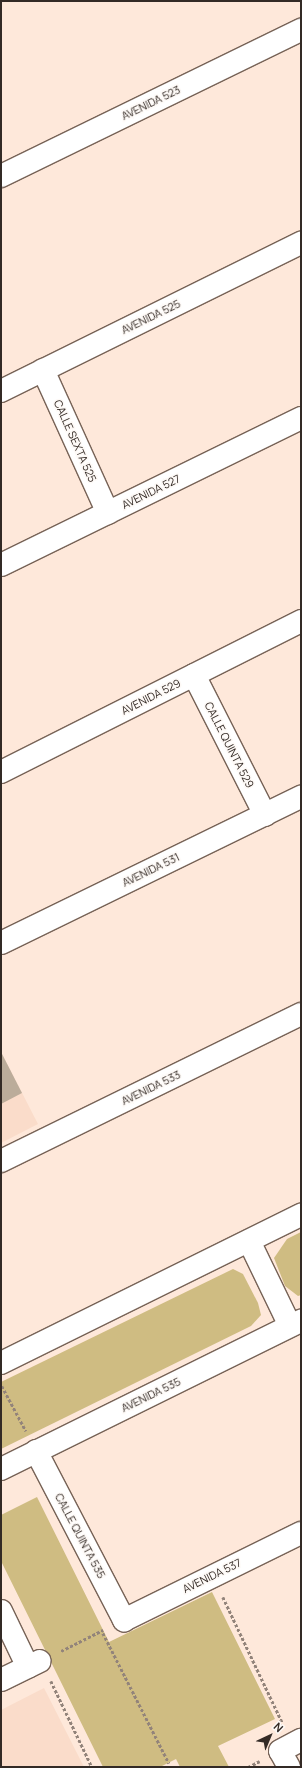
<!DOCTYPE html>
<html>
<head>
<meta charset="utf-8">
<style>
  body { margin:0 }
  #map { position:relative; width:302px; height:1768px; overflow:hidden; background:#fee8da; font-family:Manrope,sans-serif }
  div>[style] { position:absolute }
  .built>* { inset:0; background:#fadcca }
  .green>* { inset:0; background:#cfbc82 }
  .building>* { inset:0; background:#bbac9a }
  .path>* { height:2.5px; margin-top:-1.25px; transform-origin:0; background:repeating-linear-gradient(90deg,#92837a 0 3px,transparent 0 5px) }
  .roads { filter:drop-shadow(1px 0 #776357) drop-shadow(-1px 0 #776357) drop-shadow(0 1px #776357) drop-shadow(0 -1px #776357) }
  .minor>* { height:22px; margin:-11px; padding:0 11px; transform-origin:11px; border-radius:11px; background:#fff }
  .tertiary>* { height:22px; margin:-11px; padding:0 11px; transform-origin:11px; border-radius:11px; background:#fff }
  span { translate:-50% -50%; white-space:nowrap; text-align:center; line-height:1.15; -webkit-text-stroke:3px #fdf9f6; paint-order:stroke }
  .street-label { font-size:11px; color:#332a25 }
  .frame { position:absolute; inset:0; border:2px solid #332a25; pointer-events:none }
  .north { position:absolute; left:250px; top:1716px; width:40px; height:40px; -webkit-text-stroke:3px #fdf9f6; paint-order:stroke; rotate:44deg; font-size:11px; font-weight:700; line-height:16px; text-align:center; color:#332a25 }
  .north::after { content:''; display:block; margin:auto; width:14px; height:18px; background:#332a25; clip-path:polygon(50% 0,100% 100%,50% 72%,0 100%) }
</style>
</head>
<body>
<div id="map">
  <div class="built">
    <i style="clip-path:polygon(1px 1052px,38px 1124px,1px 1143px)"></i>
    <i style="clip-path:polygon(44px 1688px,84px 1767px,1px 1767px,1px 1710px)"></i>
  </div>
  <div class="green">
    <i style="clip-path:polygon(301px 1232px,301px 1295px,298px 1296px,285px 1286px,274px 1258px,287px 1239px)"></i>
    <i style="clip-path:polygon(233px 1269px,243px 1274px,258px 1303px,261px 1315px,251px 1326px,1px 1449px,1px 1382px)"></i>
    <i style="clip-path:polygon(37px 1497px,109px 1642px,212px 1592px,275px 1719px,218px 1746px,229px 1767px,180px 1767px,176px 1759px,160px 1767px,103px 1767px,1px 1561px,1px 1515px)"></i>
  </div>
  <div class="building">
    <i style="clip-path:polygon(1px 1052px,22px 1093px,1px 1104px)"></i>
  </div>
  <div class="path">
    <i style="left:2px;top:1386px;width:51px;rotate:61.9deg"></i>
    <i style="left:223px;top:1597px;width:140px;rotate:64.7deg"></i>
    <i style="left:103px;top:1633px;width:146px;rotate:63.1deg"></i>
    <i style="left:61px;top:1651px;width:47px;rotate:-26.6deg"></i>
    <i style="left:51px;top:1681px;width:95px;rotate:64.5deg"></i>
    <i style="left:248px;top:1767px;width:13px;rotate:-27deg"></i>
  </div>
  <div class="roads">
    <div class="minor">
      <i style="left:1px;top:176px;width:334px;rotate:-26deg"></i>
      <i style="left:43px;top:370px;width:157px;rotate:65.6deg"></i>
      <i style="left:1px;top:391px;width:335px;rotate:-26.3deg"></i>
      <i style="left:1px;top:565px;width:334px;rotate:-26.1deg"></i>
      <i style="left:194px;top:675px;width:157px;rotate:63.1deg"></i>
      <i style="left:1px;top:772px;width:336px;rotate:-26.7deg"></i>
      <i style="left:1px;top:943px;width:334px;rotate:-26deg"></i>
      <i style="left:1px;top:1161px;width:334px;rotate:-26.1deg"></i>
      <i style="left:36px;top:1451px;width:191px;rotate:62.5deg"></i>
      <i style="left:124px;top:1620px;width:197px;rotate:-26.2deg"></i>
      <i style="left:1px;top:1611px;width:62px;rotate:64.3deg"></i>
      <i style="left:1px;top:1680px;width:43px;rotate:-26deg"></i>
      <i style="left:289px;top:1767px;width:18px;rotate:-119deg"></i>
      <i style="left:280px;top:1751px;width:24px;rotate:-28deg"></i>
    </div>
    <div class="tertiary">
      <i style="left:249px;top:1241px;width:94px;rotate:64.2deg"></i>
      <i style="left:1px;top:1363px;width:335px;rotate:-26.3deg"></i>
      <i style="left:1px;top:1469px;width:335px;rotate:-26.3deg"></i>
    </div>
  </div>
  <div class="street-label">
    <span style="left:151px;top:103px;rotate:-26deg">AVENIDA 523</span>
    <span style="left:151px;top:317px;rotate:-26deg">AVENIDA 525</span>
    <span style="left:75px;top:441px;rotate:66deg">CALLE SEXTA 525</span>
    <span style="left:151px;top:492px;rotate:-26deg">AVENIDA 527</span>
    <span style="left:151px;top:697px;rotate:-27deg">AVENIDA 529</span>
    <span style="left:229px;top:745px;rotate:63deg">CALLE QUINTA 529</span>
    <span style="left:151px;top:870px;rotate:-26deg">AVENIDA 531</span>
    <span style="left:151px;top:1088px;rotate:-26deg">AVENIDA 533</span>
    <span style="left:151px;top:1395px;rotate:-26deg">AVENIDA 535</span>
    <span style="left:80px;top:1536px;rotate:62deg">CALLE QUINTA 535</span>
    <span style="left:212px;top:1576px;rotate:-26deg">AVENIDA 537</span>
  </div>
  <div class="frame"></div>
  <div class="north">N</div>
</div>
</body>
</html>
